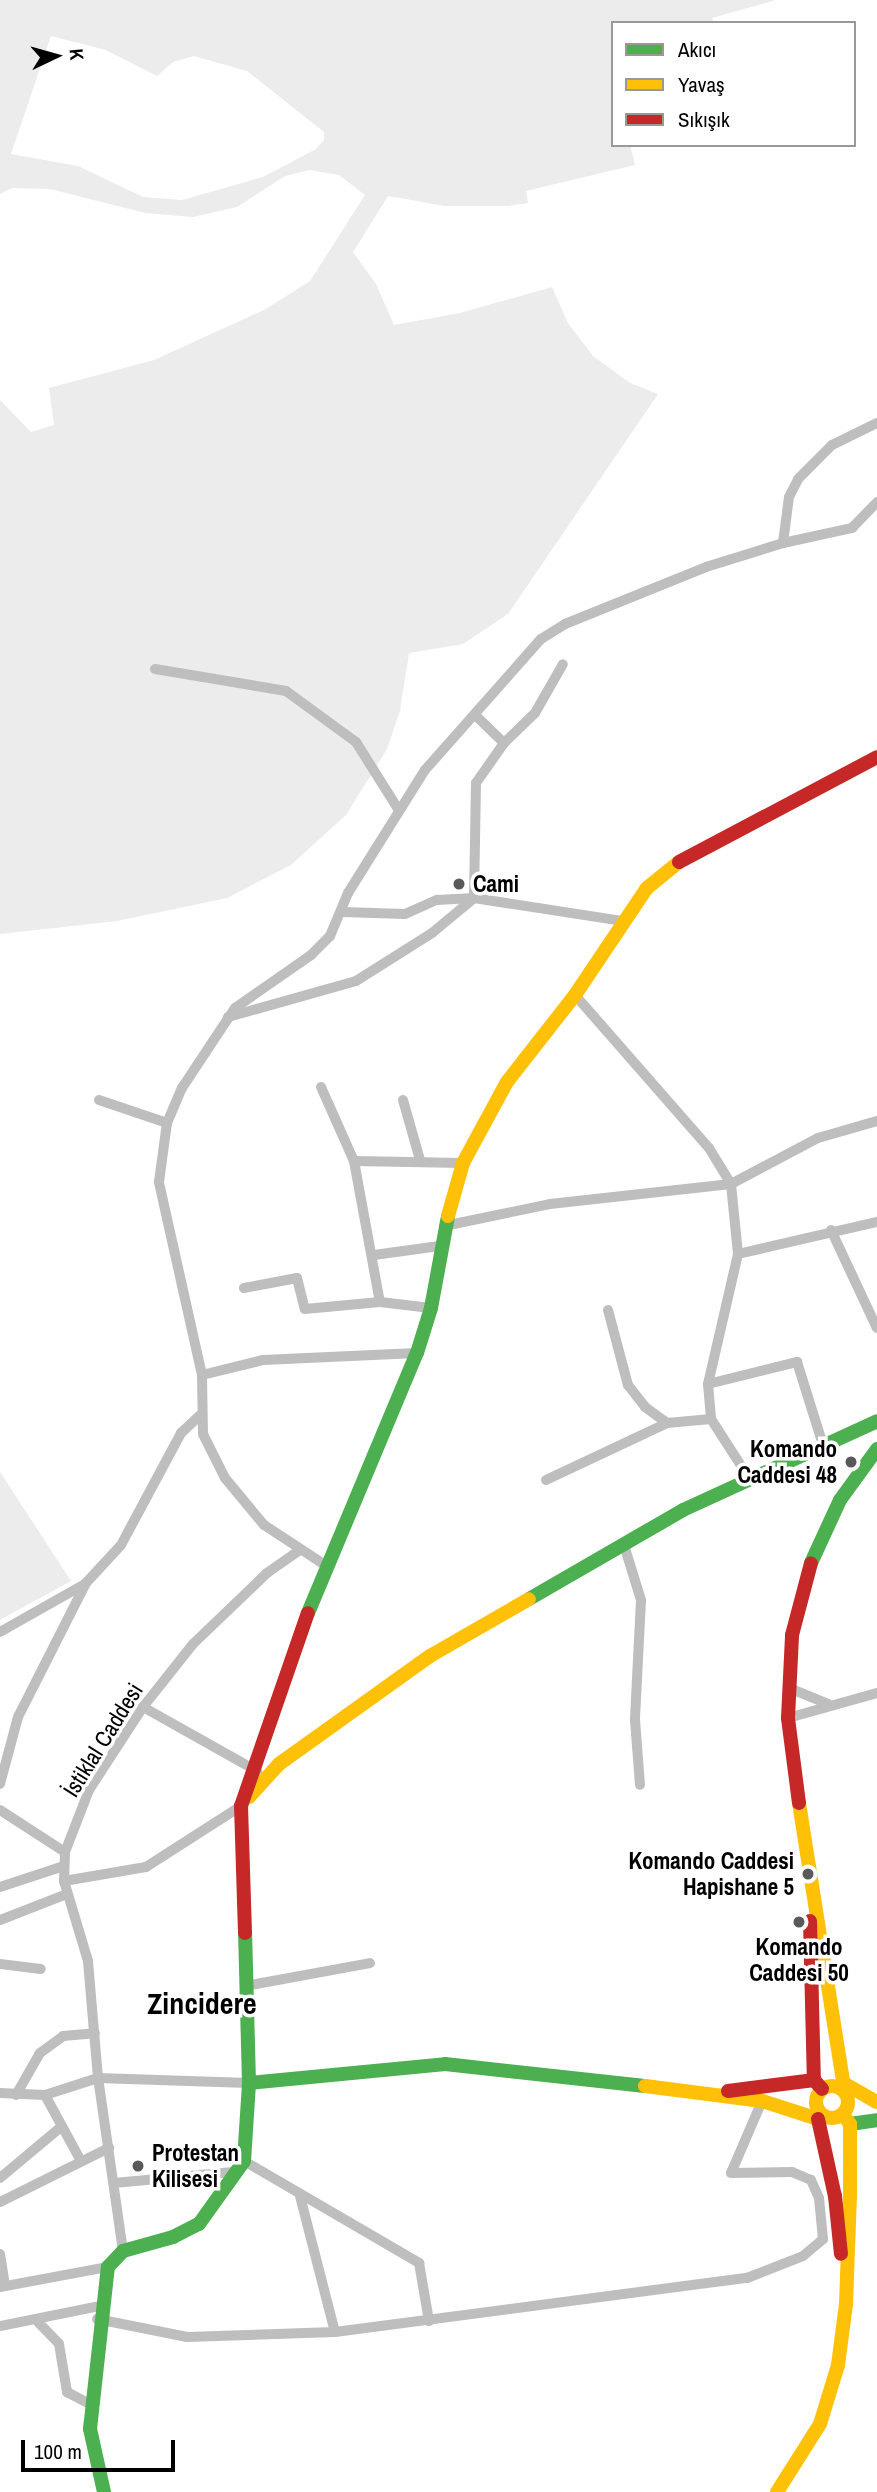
<!DOCTYPE html>
<html>
<head>
<meta charset="utf-8">
<style>
  body { margin:0 }
  #map { position:relative; width:877px; height:2492px; overflow:hidden; background:#fff; font-family:"Archivo Narrow",sans-serif }
  div>[style] { position:absolute }
  .green>* { inset:0; background:#ececec }
  .street>* { height:10px; margin:-5px; padding:0 5px; transform-origin:5px; border-radius:5px; background:#bebebe }
  .fast>* { height:14px; margin:-7px; padding:0 7px; transform-origin:7px; border-radius:7px; background:#4caf50 }
  .slow>* { height:14px; margin:-7px; padding:0 7px; transform-origin:7px; border-radius:7px; background:#ffc107 }
  .slow>.ring { margin:-7px; padding:0; box-sizing:content-box; background:none; border:14px solid #ffc107; border-radius:50% }
  .jam>* { height:14px; margin:-7px; padding:0 7px; transform-origin:7px; border-radius:7px; background:#c62828 }
  .dots>* { width:19px; height:19px; translate:-50% -50%; box-sizing:border-box; border:4px solid #fff; border-radius:50% }
  span { translate:-50% -50%; white-space:nowrap; text-align:center; line-height:1.15; -webkit-text-stroke:7px #fff; paint-order:stroke }
  .poi-label { font-size:23px; color:#000; font-weight:700 }
  .left { translate:0 -50%; text-align:left }
  .right { translate:-100% -50%; text-align:right }
  .street-label { font-size:23px; color:#000 }
  .district-label { font-size:30px; color:#000; font-weight:700 }
  .legend { position:absolute; left:611px; top:21px; width:245px; height:126px; box-sizing:border-box; background:#fff; border:2px solid #999; margin:0; padding:9px 12px; list-style:none; font-size:21px; color:#000 }
  .legend li { display:flex; align-items:center; gap:14px; height:35px }
  .legend b { width:35px; border:2px solid #999 }
  .north { position:absolute; left:21px; top:21px; width:70px; height:70px; -webkit-text-stroke:5px #fff; paint-order:stroke; rotate:85deg; font-size:19px; font-weight:700; line-height:28px; text-align:center; color:#000 }
  .north::after { content:''; display:block; margin:auto; width:24px; height:32px; background:#000; clip-path:polygon(50% 0,100% 100%,50% 72%,0 100%) }
  .scale { position:absolute; left:21px; top:2440px; width:154px; height:32px; box-sizing:border-box; border:4px solid #000; border-top:0; padding-left:9px; font-size:21px; line-height:24px; white-space:nowrap; color:#000; -webkit-text-stroke:5px #fff; paint-order:stroke }
</style>
</head>
<body>
<div id="map">
  <div class="green">
    <i style="clip-path:polygon(evenodd,0 0,776px 0,712px 18px,714px 23px,613px 23px,613px 145px,630px 145px,635px 165px,526px 191px,528px 203px,507px 206px,445px 206px,388px 196px,353px 252px,376px 284px,394px 325px,460px 313px,552px 287px,568px 323px,593px 356px,630px 383px,658px 394px,508px 614px,463px 644px,409px 653px,400px 711px,387px 749px,346px 815px,291px 865px,227px 898px,117px 921px,0 934px,0 400px,31px 432px,54px 425px,49px 388px,154px 360px,266px 309px,310px 281px,365px 195px,339px 175px,310px 170px,285px 176px,237px 207px,193px 217px,145px 213px,50px 189px,12px 188px,0 194px,0 0,51px 36px,106px 50px,157px 76px,173px 62px,194px 56px,247px 71px,324px 132px,324px 140px,316px 149px,263px 177px,182px 200px,143px 197px,78px 166px,11px 154px,51px 36px)"></i>
    <i style="clip-path:polygon(0 1472px,71px 1581px,0 1620px)"></i>
  </div>
  <div class="street">
    <i style="left:783px;top:543px;width:71px;rotate:-12.3deg"></i>
    <i style="left:852px;top:528px;width:36px;rotate:-46deg"></i>
    <i style="left:155px;top:669px;width:133px;rotate:9.5deg"></i>
    <i style="left:286px;top:691px;width:87px;rotate:36.1deg"></i>
    <i style="left:356px;top:742px;width:79px;rotate:57.9deg"></i>
    <i style="left:504px;top:743px;width:43px;rotate:-44.1deg"></i>
    <i style="left:535px;top:713px;width:56px;rotate:-60.3deg"></i>
    <i style="left:342px;top:912px;width:63px;rotate:1.8deg"></i>
    <i style="left:405px;top:914px;width:35px;rotate:-24deg"></i>
    <i style="left:437px;top:900px;width:37px;rotate:-3deg"></i>
    <i style="left:474px;top:898px;width:151px;rotate:8.8deg"></i>
    <i style="left:575px;top:995px;width:203px;rotate:48.8deg"></i>
    <i style="left:709px;top:1148px;width:42px;rotate:58.6deg"></i>
    <i style="left:731px;top:1184px;width:70px;rotate:84.3deg"></i>
    <i style="left:738px;top:1254px;width:133px;rotate:103deg"></i>
    <i style="left:708px;top:1384px;width:35px;rotate:85deg"></i>
    <i style="left:711px;top:1419px;width:70px;rotate:57.2deg"></i>
    <i style="left:228px;top:1017px;width:133px;rotate:-15.7deg"></i>
    <i style="left:356px;top:981px;width:90px;rotate:-32.3deg"></i>
    <i style="left:432px;top:933px;width:55px;rotate:-39.8deg"></i>
    <i style="left:474px;top:898px;width:115px;rotate:-89deg"></i>
    <i style="left:476px;top:783px;width:49px;rotate:-55deg"></i>
    <i style="left:504px;top:743px;width:40px;rotate:-136deg"></i>
    <i style="left:321px;top:1087px;width:81px;rotate:66deg"></i>
    <i style="left:354px;top:1161px;width:143px;rotate:79.6deg"></i>
    <i style="left:99px;top:1100px;width:72px;rotate:18.7deg"></i>
    <i style="left:403px;top:1100px;width:62px;rotate:74.2deg"></i>
    <i style="left:354px;top:1161px;width:109px;rotate:1.1deg"></i>
    <i style="left:444px;top:1226px;width:108px;rotate:-11.7deg"></i>
    <i style="left:550px;top:1204px;width:182px;rotate:-6.3deg"></i>
    <i style="left:731px;top:1184px;width:98px;rotate:-27.9deg"></i>
    <i style="left:818px;top:1138px;width:61px;rotate:-16.1deg"></i>
    <i style="left:831px;top:1230px;width:108px;rotate:64.9deg"></i>
    <i style="left:738px;top:1254px;width:143px;rotate:-13deg"></i>
    <i style="left:374px;top:1255px;width:66px;rotate:-7.9deg"></i>
    <i style="left:244px;top:1288px;width:54px;rotate:-10.7deg"></i>
    <i style="left:297px;top:1278px;width:32px;rotate:76deg"></i>
    <i style="left:305px;top:1309px;width:75px;rotate:-5.3deg"></i>
    <i style="left:380px;top:1302px;width:51px;rotate:6.7deg"></i>
    <i style="left:608px;top:1310px;width:78px;rotate:75.1deg"></i>
    <i style="left:628px;top:1385px;width:28px;rotate:52deg"></i>
    <i style="left:645px;top:1407px;width:27px;rotate:36deg"></i>
    <i style="left:202px;top:1375px;width:63px;rotate:-13.8deg"></i>
    <i style="left:263px;top:1360px;width:154px;rotate:-2.6deg"></i>
    <i style="left:708px;top:1384px;width:92px;rotate:-13.9deg"></i>
    <i style="left:797px;top:1362px;width:87px;rotate:72.6deg"></i>
    <i style="left:546px;top:1480px;width:134px;rotate:-25.2deg"></i>
    <i style="left:667px;top:1423px;width:44px;rotate:-5.2deg"></i>
    <i style="left:624px;top:1545px;width:58px;rotate:72.8deg"></i>
    <i style="left:641px;top:1600px;width:120px;rotate:92.9deg"></i>
    <i style="left:635px;top:1720px;width:65px;rotate:85.6deg"></i>
    <i style="left:325px;top:1565px;width:73px;rotate:-146.7deg"></i>
    <i style="left:264px;top:1525px;width:61px;rotate:-129.7deg"></i>
    <i style="left:225px;top:1478px;width:49px;rotate:-116.6deg"></i>
    <i style="left:203px;top:1434px;width:59px;rotate:-91deg"></i>
    <i style="left:202px;top:1375px;width:198px;rotate:-102.6deg"></i>
    <i style="left:159px;top:1182px;width:60px;rotate:-82.3deg"></i>
    <i style="left:167px;top:1123px;width:38px;rotate:-67deg"></i>
    <i style="left:182px;top:1088px;width:96px;rotate:-56.5deg"></i>
    <i style="left:235px;top:1008px;width:93px;rotate:-34.9deg"></i>
    <i style="left:311px;top:955px;width:27px;rotate:-45deg"></i>
    <i style="left:330px;top:936px;width:47px;rotate:-67.3deg"></i>
    <i style="left:348px;top:893px;width:145px;rotate:-58deg"></i>
    <i style="left:425px;top:770px;width:175px;rotate:-48.5deg"></i>
    <i style="left:541px;top:639px;width:28px;rotate:-32deg"></i>
    <i style="left:565px;top:624px;width:152px;rotate:-22deg"></i>
    <i style="left:706px;top:567px;width:81px;rotate:-17.3deg"></i>
    <i style="left:783px;top:543px;width:46px;rotate:-82.6deg"></i>
    <i style="left:789px;top:497px;width:20px;rotate:-63deg"></i>
    <i style="left:798px;top:479px;width:48px;rotate:-45deg"></i>
    <i style="left:832px;top:445px;width:50px;rotate:-26.1deg"></i>
    <i style="left:0;top:1632px;width:98px;rotate:-29.5deg"></i>
    <i style="left:85px;top:1584px;width:53px;rotate:-47.3deg"></i>
    <i style="left:121px;top:1545px;width:127px;rotate:-61.8deg"></i>
    <i style="left:181px;top:1433px;width:26px;rotate:-43deg"></i>
    <i style="left:789px;top:1688px;width:42px;rotate:22.3deg"></i>
    <i style="left:143px;top:1707px;width:131px;rotate:29.3deg"></i>
    <i style="left:788px;top:1718px;width:92px;rotate:-15.7deg"></i>
    <i style="left:0;top:1784px;width:69px;rotate:-75deg"></i>
    <i style="left:18px;top:1717px;width:148px;rotate:-63.1deg"></i>
    <i style="left:0;top:1810px;width:77px;rotate:32.9deg"></i>
    <i style="left:64px;top:1881px;width:83px;rotate:-9.7deg"></i>
    <i style="left:146px;top:1867px;width:113px;rotate:-32.7deg"></i>
    <i style="left:0;top:1887px;width:64px;rotate:-18.2deg"></i>
    <i style="left:0;top:1920px;width:72px;rotate:-21.2deg"></i>
    <i style="left:0;top:1964px;width:41px;rotate:7deg"></i>
    <i style="left:245px;top:1986px;width:127px;rotate:-10.4deg"></i>
    <i style="left:0;top:2093px;width:45px;rotate:2.5deg"></i>
    <i style="left:45px;top:2095px;width:56px;rotate:-17.8deg"></i>
    <i style="left:98px;top:2078px;width:151px;rotate:1.9deg"></i>
    <i style="left:16px;top:2095px;width:48px;rotate:-60.3deg"></i>
    <i style="left:40px;top:2053px;width:29px;rotate:-36deg"></i>
    <i style="left:63px;top:2036px;width:32px;rotate:-5deg"></i>
    <i style="left:45px;top:2095px;width:75px;rotate:61.4deg"></i>
    <i style="left:244px;top:2161px;width:203px;rotate:30.2deg"></i>
    <i style="left:419px;top:2263px;width:59px;rotate:80.2deg"></i>
    <i style="left:0;top:2178px;width:80px;rotate:-39.9deg"></i>
    <i style="left:114px;top:2183px;width:119px;rotate:-5.3deg"></i>
    <i style="left:300px;top:2196px;width:140px;rotate:75.6deg"></i>
    <i style="left:0;top:2202px;width:122px;rotate:-26.4deg"></i>
    <i style="left:123px;top:2251px;width:175px;rotate:-98.2deg"></i>
    <i style="left:98px;top:2078px;width:117px;rotate:-94.9deg"></i>
    <i style="left:88px;top:1961px;width:84px;rotate:-106.7deg"></i>
    <i style="left:64px;top:1881px;width:29px;rotate:-88deg"></i>
    <i style="left:65px;top:1852px;width:66px;rotate:-68.8deg"></i>
    <i style="left:89px;top:1790px;width:99px;rotate:-57deg"></i>
    <i style="left:143px;top:1707px;width:80px;rotate:-51.6deg"></i>
    <i style="left:193px;top:1644px;width:103px;rotate:-43.8deg"></i>
    <i style="left:267px;top:1573px;width:39px;rotate:-35deg"></i>
    <i style="left:0;top:2254px;width:32px;rotate:81deg"></i>
    <i style="left:0;top:2287px;width:110px;rotate:-10.5deg"></i>
    <i style="left:97px;top:2319px;width:92px;rotate:11.3deg"></i>
    <i style="left:187px;top:2337px;width:148px;rotate:-1.9deg"></i>
    <i style="left:335px;top:2332px;width:416px;rotate:-7.5deg"></i>
    <i style="left:747px;top:2278px;width:60px;rotate:-21.4deg"></i>
    <i style="left:803px;top:2256px;width:26px;rotate:-40deg"></i>
    <i style="left:823px;top:2239px;width:41px;rotate:-95.6deg"></i>
    <i style="left:819px;top:2198px;width:20px;rotate:-114deg"></i>
    <i style="left:811px;top:2180px;width:21px;rotate:-157deg"></i>
    <i style="left:792px;top:2172px;width:61px;rotate:179.1deg"></i>
    <i style="left:731px;top:2173px;width:78px;rotate:-66.7deg"></i>
    <i style="left:38px;top:2322px;width:30px;rotate:46deg"></i>
    <i style="left:59px;top:2344px;width:49px;rotate:80.5deg"></i>
    <i style="left:67px;top:2392px;width:26px;rotate:28deg"></i>
    <i style="left:0;top:2326px;width:101px;rotate:-11.4deg"></i>
  </div>
  <div class="fast">
    <i style="left:811px;top:1563px;width:69px;rotate:-65.3deg"></i>
    <i style="left:840px;top:1500px;width:63px;rotate:-54deg"></i>
    <i style="left:529px;top:1599px;width:178px;rotate:-30deg"></i>
    <i style="left:683px;top:1510px;width:213px;rotate:-24.6deg"></i>
    <i style="left:308px;top:1613px;width:282px;rotate:-67.3deg"></i>
    <i style="left:417px;top:1353px;width:47px;rotate:-72.7deg"></i>
    <i style="left:431px;top:1308px;width:94px;rotate:-79.5deg"></i>
    <i style="left:249px;top:2083px;width:197px;rotate:-5.5deg"></i>
    <i style="left:445px;top:2064px;width:201px;rotate:6.3deg"></i>
    <i style="left:850px;top:2124px;width:27px;rotate:-8deg"></i>
    <i style="left:104px;top:2492px;width:65px;rotate:-102.5deg"></i>
    <i style="left:90px;top:2429px;width:163px;rotate:-83.7deg"></i>
    <i style="left:108px;top:2267px;width:22px;rotate:-47deg"></i>
    <i style="left:123px;top:2251px;width:52px;rotate:-15.6deg"></i>
    <i style="left:173px;top:2237px;width:29px;rotate:-27deg"></i>
    <i style="left:199px;top:2224px;width:77px;rotate:-54.5deg"></i>
    <i style="left:244px;top:2161px;width:78px;rotate:-86.3deg"></i>
    <i style="left:249px;top:2083px;width:150px;rotate:-91.5deg"></i>
  </div>
  <div class="slow">
    <i style="left:448px;top:1216px;width:55px;rotate:-74.2deg"></i>
    <i style="left:463px;top:1163px;width:92px;rotate:-61.5deg"></i>
    <i style="left:507px;top:1082px;width:110px;rotate:-52deg"></i>
    <i style="left:575px;top:995px;width:129px;rotate:-56.1deg"></i>
    <i style="left:647px;top:888px;width:41px;rotate:-39.1deg"></i>
    <i style="left:249px;top:1797px;width:45px;rotate:-47.7deg"></i>
    <i style="left:279px;top:1764px;width:186px;rotate:-35.6deg"></i>
    <i style="left:430px;top:1656px;width:114px;rotate:-29.9deg"></i>
    <i style="left:799px;top:1803px;width:293px;rotate:81deg"></i>
    <i style="left:847px;top:2085px;width:34px;rotate:30deg"></i>
    <i class="ring" style="left:816px;top:2086px;width:18px;height:18px"></i>
    <i style="left:645px;top:2086px;width:118px;rotate:7.3deg"></i>
    <i style="left:762px;top:2101px;width:59px;rotate:17.8deg"></i>
    <i style="left:777px;top:2492px;width:80px;rotate:-57.7deg"></i>
    <i style="left:820px;top:2424px;width:62px;rotate:-73deg"></i>
    <i style="left:838px;top:2365px;width:62px;rotate:-82.5deg"></i>
    <i style="left:846px;top:2304px;width:107px;rotate:-87.9deg"></i>
    <i style="left:850px;top:2197px;width:73px;rotate:-90deg"></i>
    <i style="left:850px;top:2124px;width:11px;rotate:-128deg"></i>
  </div>
  <div class="jam">
    <i style="left:679px;top:862px;width:224px;rotate:-27.9deg"></i>
    <i style="left:799px;top:1803px;width:86px;rotate:-97.4deg"></i>
    <i style="left:788px;top:1718px;width:83px;rotate:-87.2deg"></i>
    <i style="left:792px;top:1635px;width:74px;rotate:-75.2deg"></i>
    <i style="left:810px;top:1921px;width:159px;rotate:88.6deg"></i>
    <i style="left:814px;top:2080px;width:12px;rotate:48deg"></i>
    <i style="left:245px;top:1933px;width:127px;rotate:-91.8deg"></i>
    <i style="left:241px;top:1806px;width:204px;rotate:-70.9deg"></i>
    <i style="left:728px;top:2091px;width:87px;rotate:-7.3deg"></i>
    <i style="left:818px;top:2119px;width:79px;rotate:77.6deg"></i>
    <i style="left:835px;top:2196px;width:58px;rotate:84.1deg"></i>
  </div>
  <div class="dots">
    <i style="left:459px;top:884px;background:#595959"></i>
    <i style="left:851px;top:1462px;background:#595959"></i>
    <i style="left:808px;top:1874px;background:#595959"></i>
    <i style="left:799px;top:1922px;background:#595959"></i>
    <i style="left:138px;top:2166px;background:#595959"></i>
  </div>
  <div class="poi-label">
    <span class="left" style="left:473px;top:884px">Cami</span>
    <span class="right" style="left:837px;top:1462px">Komando<br>Caddesi 48</span>
    <span class="right" style="left:794px;top:1874px">Komando Caddesi<br>Hapishane 5</span>
    <span style="left:799px;top:1960px">Komando<br>Caddesi 50</span>
    <span class="left" style="left:152px;top:2166px">Protestan<br>Kilisesi</span>
  </div>
  <div class="street-label">
    <span style="left:103px;top:1740px;rotate:-58deg">İstiklal Caddesi</span>
  </div>
  <div class="district-label">
    <span style="left:202px;top:2003px">Zincidere</span>
  </div>
  <ul class="legend">
  <li><b style="height:9px;background:#4caf50"></b>Akıcı</li>
  <li><b style="height:9px;background:#ffc107"></b>Yavaş</li>
  <li><b style="height:9px;background:#c62828"></b>Sıkışık</li>
  </ul>
  <div class="north">K</div>
  <div class="scale">100 m</div>
</div>
</body>
</html>
